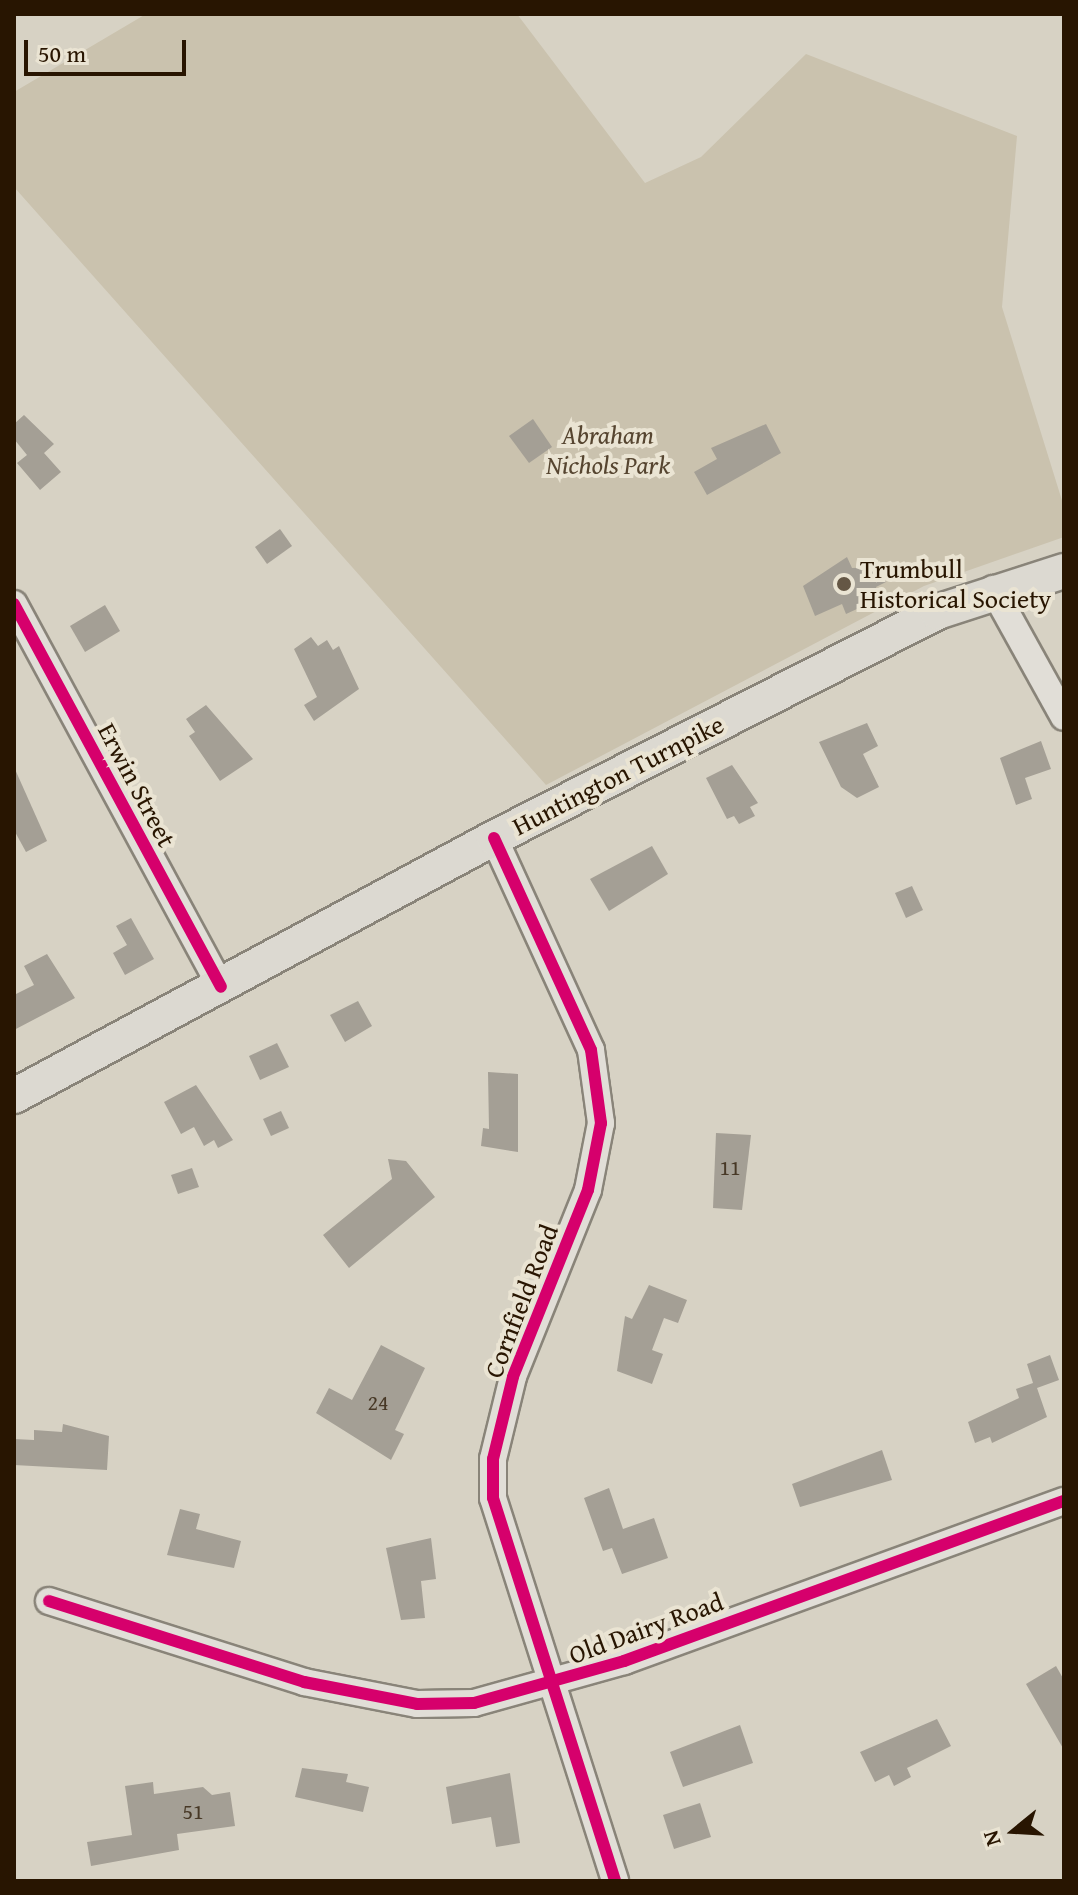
<!DOCTYPE html>
<html>
<head>
<meta charset="utf-8">
<style>
  body { margin:0 }
  #map { position:relative; width:1078px; height:1895px; overflow:hidden; background:#d7d2c4; font-family:"Gentium Book Plus",serif }
  div>[style] { position:absolute }
  .green>* { inset:0; background:#cac2ae }
  .building>* { inset:0; background:#a49f95 }
  .roads { filter:drop-shadow(2px 0 #898479) drop-shadow(-2px 0 #898479) drop-shadow(0 2px #898479) drop-shadow(0 -2px #898479) }
  .minor>* { height:26px; margin:-13px; padding:0 13px; transform-origin:13px; border-radius:13px; background:#e1ded7 }
  .major>* { height:34px; margin:-17px; padding:0 17px; transform-origin:17px; border-radius:17px; background:#dcd9d1 }
  .cycleway>* { height:12px; margin:-6px; padding:0 6px; transform-origin:6px; border-radius:6px; background:#d6006c }
  .dots>* { width:22px; height:22px; translate:-50% -50%; box-sizing:border-box; border:4px solid #eae4d3; border-radius:50% }
  span { translate:-50% -50%; white-space:nowrap; text-align:center; line-height:1.15; -webkit-text-stroke:8px #eae4d3; paint-order:stroke }
  .number-label { font-size:22px; color:#473826 }
  .number-label span { -webkit-text-stroke-width:0 }
  .park-label { font-size:26px; color:#564530; font-style:italic }
  .poi-label { font-size:26px; color:#281501 }
  .left { translate:0 -50%; text-align:left }
  .street-label { font-size:26px; color:#281501 }
  .frame { position:absolute; inset:0; border:16px solid #281501; pointer-events:none }
  .north { position:absolute; left:974px; top:1791px; width:80px; height:80px; -webkit-text-stroke:6px #eae4d3; paint-order:stroke; rotate:252deg; font-size:22px; font-weight:700; line-height:32px; text-align:center; color:#281501 }
  .north::after { content:''; display:block; margin:auto; width:28px; height:36px; background:#281501; clip-path:polygon(50% 0,100% 100%,50% 72%,0 100%) }
  .scale { position:absolute; left:24px; top:40px; width:162px; height:36px; box-sizing:border-box; border:4px solid #281501; border-top:0; padding-left:10px; font-size:24px; line-height:28px; white-space:nowrap; color:#281501; -webkit-text-stroke:6px #eae4d3; paint-order:stroke }
</style>
</head>
<body>
<div id="map">
  <div class="green">
    <i style="clip-path:polygon(146px 14px,517px 14px,645px 183px,701px 157px,806px 54px,1017px 136px,1002px 307px,1064px 507px,1064px 537px,924px 586px,546px 785px,14px 187px,14px 92px)"></i>
  </div>
  <div class="building">
    <i style="clip-path:polygon(24px 415px,54px 444px,44px 453px,61px 472px,40px 490px,17px 463px,27px 455px,14px 439px,14px 424px)"></i>
    <i style="clip-path:polygon(533px 419px,552px 447px,529px 463px,509px 436px)"></i>
    <i style="clip-path:polygon(766px 424px,781px 453px,707px 495px,694px 472px,717px 459px,711px 448px)"></i>
    <i style="clip-path:polygon(280px 529px,292px 546px,267px 564px,255px 547px)"></i>
    <i style="clip-path:polygon(847px 557px,852px 568px,879px 567px,886px 582px,876px 587px,881px 598px,846px 614px,842px 604px,815px 616px,803px 586px)"></i>
    <i style="clip-path:polygon(105px 605px,120px 631px,85px 652px,70px 626px)"></i>
    <i style="clip-path:polygon(311px 637px,318px 646px,327px 640px,333px 650px,339px 646px,359px 689px,314px 721px,304px 705px,317px 697px,294px 649px)"></i>
    <i style="clip-path:polygon(206px 705px,253px 759px,220px 781px,189px 736px,195px 732px,186px 719px)"></i>
    <i style="clip-path:polygon(867px 723px,878px 746px,863px 754px,879px 787px,857px 798px,841px 787px,819px 742px)"></i>
    <i style="clip-path:polygon(1041px 741px,1051px 769px,1025px 778px,1032px 799px,1016px 805px,1000px 758px)"></i>
    <i style="clip-path:polygon(732px 765px,758px 803px,750px 807px,755px 816px,739px 824px,734px 816px,727px 819px,706px 778px)"></i>
    <i style="clip-path:polygon(14px 767px,47px 841px,26px 852px,14px 830px)"></i>
    <i style="clip-path:polygon(652px 846px,668px 874px,609px 911px,590px 879px)"></i>
    <i style="clip-path:polygon(912px 886px,923px 910px,906px 918px,895px 893px)"></i>
    <i style="clip-path:polygon(131px 918px,154px 959px,125px 975px,113px 953px,127px 945px,116px 926px)"></i>
    <i style="clip-path:polygon(47px 954px,75px 998px,14px 1030px,14px 995px,34px 985px,24px 966px)"></i>
    <i style="clip-path:polygon(358px 1001px,372px 1026px,345px 1042px,330px 1015px)"></i>
    <i style="clip-path:polygon(277px 1043px,289px 1067px,260px 1080px,249px 1056px)"></i>
    <i style="clip-path:polygon(488px 1072px,518px 1074px,518px 1152px,481px 1146px,483px 1128px,489px 1129px)"></i>
    <i style="clip-path:polygon(196px 1085px,233px 1140px,218px 1148px,214px 1140px,204px 1146px,194px 1127px,181px 1134px,164px 1102px)"></i>
    <i style="clip-path:polygon(281px 1111px,289px 1128px,271px 1136px,263px 1119px)"></i>
    <i style="clip-path:polygon(716px 1133px,751px 1135px,742px 1210px,713px 1208px)"></i>
    <i style="clip-path:polygon(388px 1159px,406px 1161px,435px 1197px,349px 1268px,323px 1235px,392px 1179px)"></i>
    <i style="clip-path:polygon(192px 1168px,199px 1187px,178px 1194px,171px 1175px)"></i>
    <i style="clip-path:polygon(649px 1285px,687px 1300px,678px 1323px,664px 1318px,652px 1350px,663px 1354px,652px 1384px,617px 1371px,625px 1316px,632px 1319px)"></i>
    <i style="clip-path:polygon(381px 1345px,425px 1368px,395px 1430px,404px 1434px,391px 1460px,316px 1413px,329px 1388px,352px 1400px)"></i>
    <i style="clip-path:polygon(1050px 1355px,1059px 1380px,1037px 1388px,1047px 1417px,992px 1443px,990px 1437px,975px 1443px,968px 1422px,1019px 1398px,1016px 1389px,1033px 1383px,1027px 1364px)"></i>
    <i style="clip-path:polygon(63px 1424px,109px 1436px,107px 1470px,14px 1465px,14px 1439px,34px 1440px,34px 1430px,62px 1432px)"></i>
    <i style="clip-path:polygon(882px 1450px,892px 1480px,800px 1507px,792px 1484px)"></i>
    <i style="clip-path:polygon(609px 1488px,623px 1529px,654px 1518px,668px 1558px,622px 1574px,612px 1548px,603px 1551px,584px 1498px)"></i>
    <i style="clip-path:polygon(180px 1509px,200px 1514px,196px 1529px,241px 1541px,234px 1568px,167px 1555px)"></i>
    <i style="clip-path:polygon(431px 1538px,436px 1579px,421px 1581px,425px 1618px,401px 1620px,386px 1548px)"></i>
    <i style="clip-path:polygon(1056px 1666px,1064px 1680px,1064px 1750px,1026px 1684px)"></i>
    <i style="clip-path:polygon(937px 1719px,951px 1746px,907px 1768px,911px 1777px,894px 1786px,889px 1775px,875px 1782px,860px 1752px)"></i>
    <i style="clip-path:polygon(740px 1725px,753px 1763px,683px 1787px,670px 1752px)"></i>
    <i style="clip-path:polygon(302px 1768px,348px 1774px,346px 1782px,369px 1787px,363px 1812px,295px 1797px)"></i>
    <i style="clip-path:polygon(510px 1773px,520px 1843px,496px 1847px,491px 1817px,452px 1824px,446px 1787px)"></i>
    <i style="clip-path:polygon(153px 1782px,154px 1794px,203px 1787px,212px 1795px,230px 1792px,235px 1826px,177px 1834px,179px 1850px,91px 1866px,87px 1842px,132px 1835px,125px 1786px)"></i>
    <i style="clip-path:polygon(700px 1803px,711px 1837px,674px 1849px,663px 1815px)"></i>
  </div>
  <div class="roads">
    <div class="minor">
      <i style="left:993px;top:589px;width:146px;rotate:61deg"></i>
      <i style="left:14px;top:604px;width:435px;rotate:61.6deg"></i>
      <i style="left:494px;top:838px;width:233px;rotate:65.4deg"></i>
      <i style="left:591px;top:1050px;width:74px;rotate:82.2deg"></i>
      <i style="left:601px;top:1123px;width:68px;rotate:101deg"></i>
      <i style="left:588px;top:1190px;width:201px;rotate:111.9deg"></i>
      <i style="left:513px;top:1377px;width:84px;rotate:103.7deg"></i>
      <i style="left:493px;top:1459px;width:39px;rotate:90deg"></i>
      <i style="left:493px;top:1498px;width:402px;rotate:72.3deg"></i>
      <i style="left:49px;top:1601px;width:268px;rotate:17.6deg"></i>
      <i style="left:304px;top:1682px;width:115px;rotate:11deg"></i>
      <i style="left:417px;top:1704px;width:57px;rotate:-1deg"></i>
      <i style="left:474px;top:1703px;width:156px;rotate:-15.6deg"></i>
      <i style="left:624px;top:1661px;width:468px;rotate:-20deg"></i>
    </div>
    <div class="major">
      <i style="left:14px;top:1096px;width:545px;rotate:-28.26deg"></i>
      <i style="left:494px;top:838px;width:497px;rotate:-27deg"></i>
      <i style="left:937px;top:612px;width:133px;rotate:-17.9deg"></i>
    </div>
  </div>
  <div class="cycleway">
    <i style="left:14px;top:604px;width:435px;rotate:61.6deg"></i>
    <i style="left:494px;top:838px;width:233px;rotate:65.4deg"></i>
    <i style="left:591px;top:1050px;width:74px;rotate:82.2deg"></i>
    <i style="left:601px;top:1123px;width:68px;rotate:101deg"></i>
    <i style="left:588px;top:1190px;width:201px;rotate:111.9deg"></i>
    <i style="left:513px;top:1377px;width:84px;rotate:103.7deg"></i>
    <i style="left:493px;top:1459px;width:39px;rotate:90deg"></i>
    <i style="left:493px;top:1498px;width:402px;rotate:72.3deg"></i>
    <i style="left:49px;top:1601px;width:268px;rotate:17.6deg"></i>
    <i style="left:304px;top:1682px;width:115px;rotate:11deg"></i>
    <i style="left:417px;top:1704px;width:57px;rotate:-1deg"></i>
    <i style="left:474px;top:1703px;width:156px;rotate:-15.6deg"></i>
    <i style="left:624px;top:1661px;width:468px;rotate:-20deg"></i>
  </div>
  <div class="dots">
    <i style="left:844px;top:584px;background:#655745"></i>
  </div>
  <div class="number-label">
    <span style="left:730px;top:1168px">11</span>
    <span style="left:378px;top:1403px">24</span>
    <span style="left:193px;top:1812px">51</span>
  </div>
  <div class="park-label">
    <span style="left:608px;top:450px">Abraham<br>Nichols Park</span>
  </div>
  <div class="poi-label">
    <span class="left" style="left:860px;top:584px">Trumbull<br>Historical Society</span>
  </div>
  <div class="street-label">
    <span style="left:618px;top:775px;rotate:-27deg">Huntington Turnpike</span>
    <span style="left:137px;top:785px;rotate:62deg">Erwin Street</span>
    <span style="left:521px;top:1301px;rotate:-69deg">Cornfield Road</span>
    <span style="left:646px;top:1628px;rotate:-20deg">Old Dairy Road</span>
  </div>
  <div class="frame"></div>
  <div class="north">N</div>
  <div class="scale">50 m</div>
</div>
</body>
</html>
